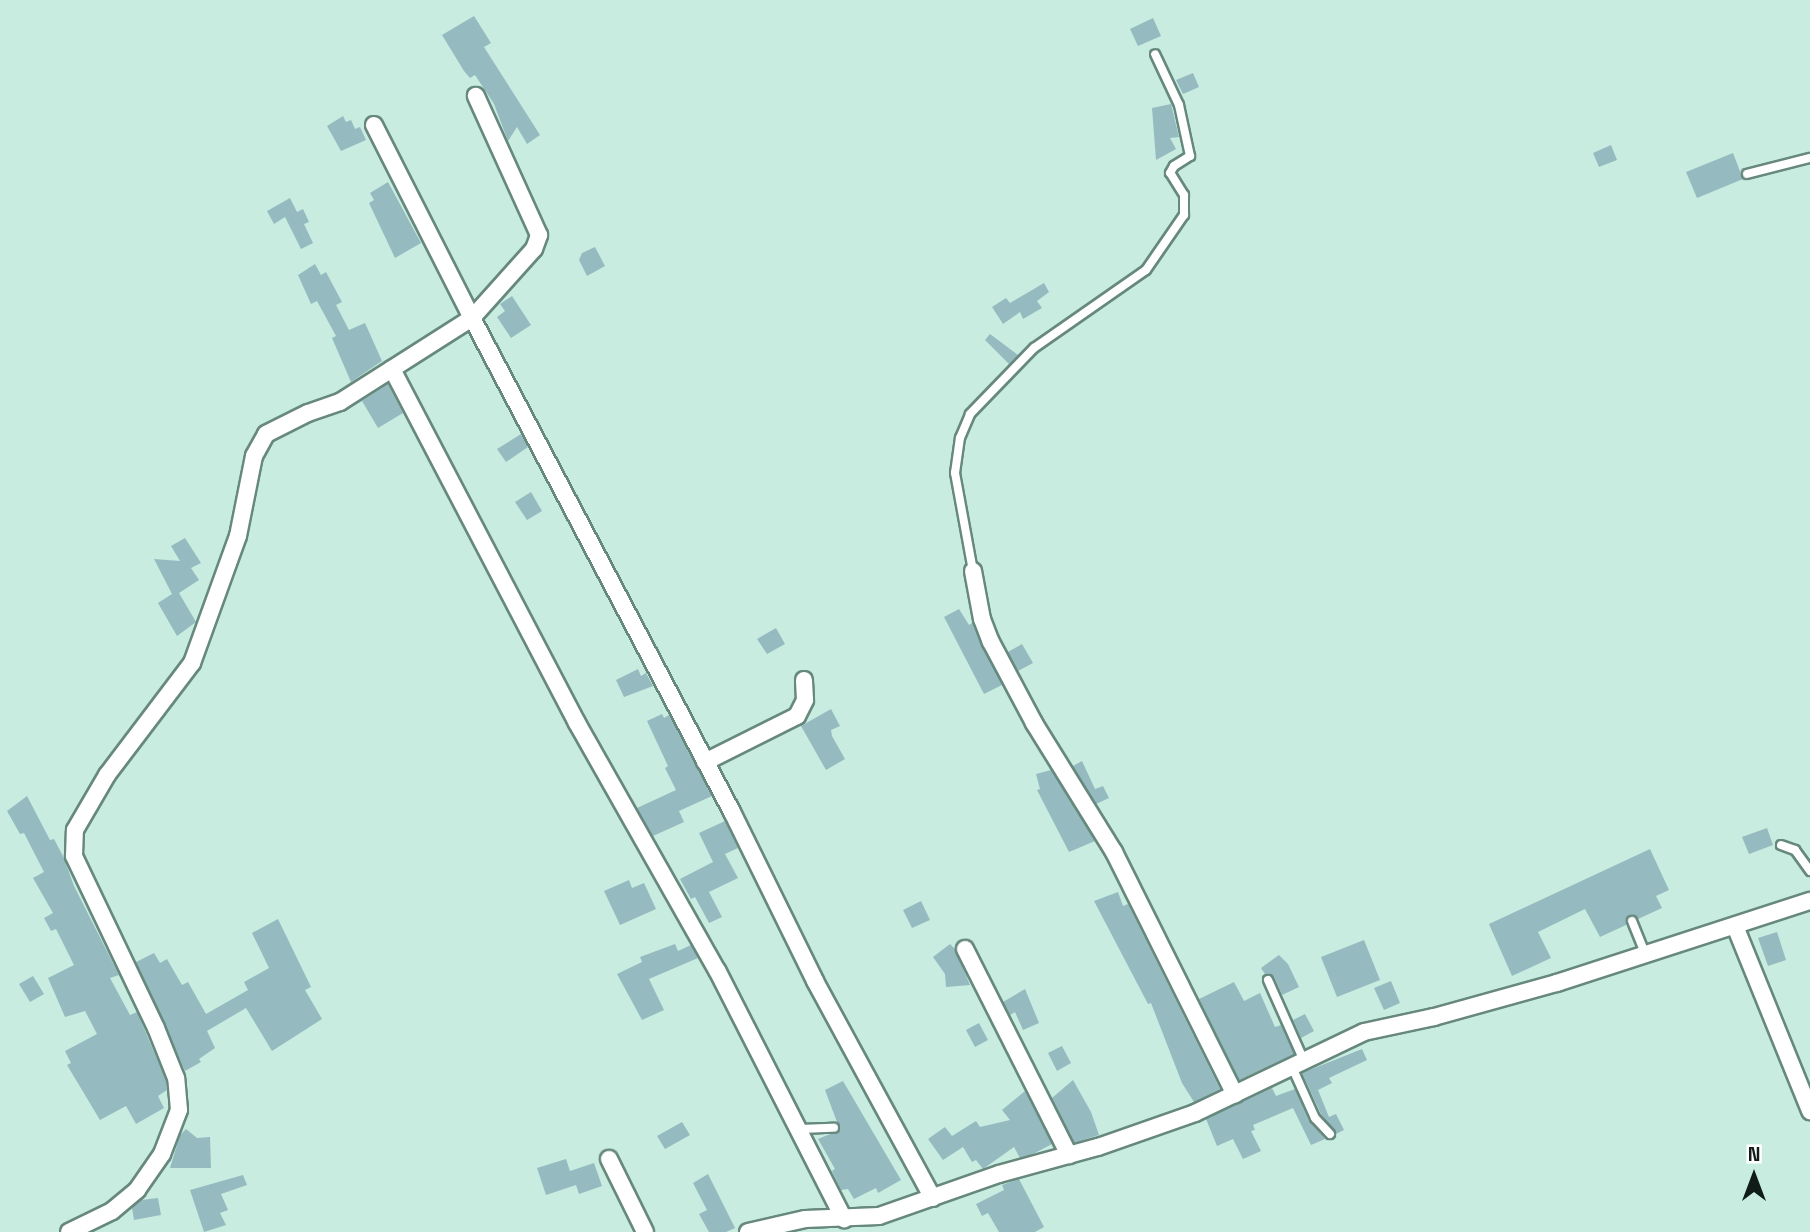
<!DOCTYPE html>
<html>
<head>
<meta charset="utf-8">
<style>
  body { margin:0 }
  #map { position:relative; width:1810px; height:1232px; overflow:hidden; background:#c8ecdf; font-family:"Space Grotesk",sans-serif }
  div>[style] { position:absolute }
  .building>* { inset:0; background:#95bbc0 }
  .roads { filter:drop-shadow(2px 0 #67887d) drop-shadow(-2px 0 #67887d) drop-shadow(0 2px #67887d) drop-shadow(0 -2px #67887d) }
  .lane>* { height:8px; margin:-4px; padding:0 4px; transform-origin:4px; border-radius:4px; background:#fff }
  .street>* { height:16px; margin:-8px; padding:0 8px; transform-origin:8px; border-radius:8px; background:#fff }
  span { translate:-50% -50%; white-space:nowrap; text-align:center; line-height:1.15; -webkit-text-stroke:5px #fff; paint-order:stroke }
  .north { position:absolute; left:1719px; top:1141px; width:70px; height:70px; -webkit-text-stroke:5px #fff; paint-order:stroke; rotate:0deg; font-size:19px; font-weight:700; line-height:28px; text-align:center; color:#0f1c18 }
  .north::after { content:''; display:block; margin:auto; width:24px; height:32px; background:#0f1c18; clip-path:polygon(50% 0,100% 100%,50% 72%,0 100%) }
</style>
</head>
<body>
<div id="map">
  <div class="building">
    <i style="clip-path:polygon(474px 16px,491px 43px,484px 47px,540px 135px,527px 144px,517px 127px,508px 141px,494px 104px,475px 75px,470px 78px,464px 71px,442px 35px)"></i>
    <i style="clip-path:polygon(1153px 18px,1161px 36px,1138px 46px,1130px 29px)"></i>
    <i style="clip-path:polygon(1193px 73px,1199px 87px,1183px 94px,1176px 80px)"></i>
    <i style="clip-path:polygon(1171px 104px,1179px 137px,1170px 138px,1176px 149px,1156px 160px,1152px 108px)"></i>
    <i style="clip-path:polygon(343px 116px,346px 122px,351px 120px,355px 129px,360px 127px,366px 140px,341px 151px,327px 126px)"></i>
    <i style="clip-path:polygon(1611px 145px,1617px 160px,1599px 167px,1593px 153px)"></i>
    <i style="clip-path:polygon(1733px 153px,1743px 179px,1697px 198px,1686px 172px)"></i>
    <i style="clip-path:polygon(388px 182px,421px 243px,395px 258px,369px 203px,374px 200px,370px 193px)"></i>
    <i style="clip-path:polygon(290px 198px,297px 212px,303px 209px,309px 222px,304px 224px,313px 243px,301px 249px,285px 217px,274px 224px,267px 211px)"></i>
    <i style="clip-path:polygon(595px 247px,605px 266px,587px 276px,579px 260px,582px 253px)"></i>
    <i style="clip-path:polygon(315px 264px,321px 275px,326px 272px,342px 302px,336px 305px,349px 330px,365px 323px,382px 361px,351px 382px,332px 338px,336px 336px,317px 301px,311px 304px,298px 275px)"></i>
    <i style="clip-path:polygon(1044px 283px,1049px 292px,1037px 301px,1042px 308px,1023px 319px,1020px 312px,1003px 324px,992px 307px,1006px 298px,1010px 303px)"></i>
    <i style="clip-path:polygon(512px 296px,531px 325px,511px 338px,497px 317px,505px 311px,500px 304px)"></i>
    <i style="clip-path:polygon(990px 334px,1018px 355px,1009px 364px,985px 340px)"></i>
    <i style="clip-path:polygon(388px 384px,403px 413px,378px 428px,362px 401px)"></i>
    <i style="clip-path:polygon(521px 434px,528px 447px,506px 462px,497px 449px)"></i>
    <i style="clip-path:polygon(531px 492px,542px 511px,527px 520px,515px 502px)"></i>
    <i style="clip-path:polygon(185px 538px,201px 563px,191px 568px,199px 580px,179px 593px,196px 622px,177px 636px,158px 603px,172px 594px,154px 559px,180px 561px,171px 546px)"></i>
    <i style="clip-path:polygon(959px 609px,969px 625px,972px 623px,1002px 685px,984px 694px,944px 617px)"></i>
    <i style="clip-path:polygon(776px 628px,785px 644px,767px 654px,757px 639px)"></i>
    <i style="clip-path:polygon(1022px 644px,1033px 663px,1018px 671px,1008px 652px)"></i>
    <i style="clip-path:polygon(638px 669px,641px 676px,646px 673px,653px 686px,624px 697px,616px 680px)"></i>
    <i style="clip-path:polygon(831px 709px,840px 726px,831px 730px,832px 736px,845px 759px,826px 770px,801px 726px)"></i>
    <i style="clip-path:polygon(662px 714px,664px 718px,669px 715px,712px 796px,679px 811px,684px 822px,653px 836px,637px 808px,676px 790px,665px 768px,668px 766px,647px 721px)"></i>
    <i style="clip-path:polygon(1082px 761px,1095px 789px,1103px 786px,1109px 798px,1096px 804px,1073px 766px)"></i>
    <i style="clip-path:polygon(1051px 770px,1095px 841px,1069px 852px,1037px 790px,1040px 789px,1036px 774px)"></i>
    <i style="clip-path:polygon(27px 796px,50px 840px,54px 839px,64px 858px,74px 886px,119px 975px,110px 978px,130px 1015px,137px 1012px,166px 1080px,167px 1090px,158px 1096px,164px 1108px,136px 1124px,126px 1106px,100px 1120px,67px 1065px,71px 1063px,65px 1051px,97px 1034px,85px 1011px,65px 1017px,48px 978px,74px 965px,56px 929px,51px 931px,44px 918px,53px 913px,33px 878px,44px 872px,24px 833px,20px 834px,7px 811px)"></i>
    <i style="clip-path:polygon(725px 821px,738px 848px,725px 854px,738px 878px,709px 892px,722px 917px,709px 923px,695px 897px,691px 899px,680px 879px,713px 862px,699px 833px)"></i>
    <i style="clip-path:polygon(1767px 828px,1773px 845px,1749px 854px,1742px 837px)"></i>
    <i style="clip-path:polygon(1650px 849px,1669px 890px,1656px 896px,1662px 908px,1638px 919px,1629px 915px,1626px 925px,1600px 937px,1585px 909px,1538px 932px,1551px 958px,1512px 976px,1489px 924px)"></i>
    <i style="clip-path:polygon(629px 880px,632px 888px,644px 883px,656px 909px,620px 925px,604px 891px)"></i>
    <i style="clip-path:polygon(1118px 892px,1123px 906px,1128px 904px,1220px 1089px,1194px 1102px,1182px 1083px,1151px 1003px,1148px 1004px,1094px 901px)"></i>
    <i style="clip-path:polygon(921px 901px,930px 920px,912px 928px,903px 910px)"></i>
    <i style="clip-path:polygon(278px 919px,311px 987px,305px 990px,322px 1019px,272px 1051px,246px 1008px,207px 1031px,215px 1048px,199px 1059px,201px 1062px,185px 1071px,136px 962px,154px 953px,160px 963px,167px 959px,182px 985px,188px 982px,206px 1014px,248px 990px,244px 982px,269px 968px,252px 933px)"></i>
    <i style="clip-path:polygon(1777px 932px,1786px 960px,1768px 966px,1758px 938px)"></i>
    <i style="clip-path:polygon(1364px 940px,1380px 980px,1337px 997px,1321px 957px)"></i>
    <i style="clip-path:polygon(675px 944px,678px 951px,691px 945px,698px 958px,649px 979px,664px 1010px,642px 1020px,617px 974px,642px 962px,640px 957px)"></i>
    <i style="clip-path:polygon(950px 944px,955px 949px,970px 985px,946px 987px,945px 974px,933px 957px)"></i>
    <i style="clip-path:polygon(1279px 955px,1288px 964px,1299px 987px,1282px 995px,1274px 977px,1265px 974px,1261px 968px)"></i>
    <i style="clip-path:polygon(33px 976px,44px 994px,30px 1002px,19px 984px)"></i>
    <i style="clip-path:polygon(1391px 981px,1400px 1003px,1384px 1010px,1374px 988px)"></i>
    <i style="clip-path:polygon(1234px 982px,1244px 1001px,1260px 993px,1275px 1027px,1281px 1025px,1294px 1054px,1239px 1080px,1199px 999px)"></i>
    <i style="clip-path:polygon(1025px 989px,1039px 1023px,1023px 1030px,1015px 1012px,1010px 1015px,1003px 1002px)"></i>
    <i style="clip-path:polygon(1305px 1014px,1314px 1031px,1301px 1038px,1293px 1020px)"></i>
    <i style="clip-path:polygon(979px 1023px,988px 1040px,975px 1047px,966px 1030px)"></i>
    <i style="clip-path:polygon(1062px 1046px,1071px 1063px,1057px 1071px,1048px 1053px)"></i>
    <i style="clip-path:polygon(1362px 1049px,1367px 1060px,1329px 1078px,1332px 1083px,1318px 1090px,1329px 1117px,1336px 1114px,1344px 1130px,1336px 1134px,1321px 1114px,1302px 1073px)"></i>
    <i style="clip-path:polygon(1073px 1080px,1091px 1112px,1099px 1135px,1074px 1143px,1052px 1098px)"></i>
    <i style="clip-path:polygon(843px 1081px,901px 1180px,878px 1193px,876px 1188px,854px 1199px,848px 1189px,841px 1190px,832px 1171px,835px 1169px,818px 1139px,840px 1130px,825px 1090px)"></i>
    <i style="clip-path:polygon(1272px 1088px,1276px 1096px,1295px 1089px,1309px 1121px,1325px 1139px,1311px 1145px,1293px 1108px,1253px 1125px,1255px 1130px,1251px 1131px,1261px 1151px,1243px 1159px,1233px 1139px,1217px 1146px,1206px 1119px)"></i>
    <i style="clip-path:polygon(1025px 1091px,1052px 1144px,1033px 1154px,1020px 1158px,1014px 1147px,983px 1169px,976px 1160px,972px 1162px,963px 1147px,943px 1160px,928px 1139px,945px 1127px,952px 1136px,976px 1121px,980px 1127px,1010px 1120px,1002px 1110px)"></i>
    <i style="clip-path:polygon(682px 1122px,690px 1135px,665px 1149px,657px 1136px)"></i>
    <i style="clip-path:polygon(186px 1129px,197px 1138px,210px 1137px,211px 1168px,170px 1168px,180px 1135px)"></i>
    <i style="clip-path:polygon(566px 1159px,570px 1171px,594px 1163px,602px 1186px,579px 1194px,576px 1185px,546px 1195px,537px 1168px)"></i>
    <i style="clip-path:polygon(708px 1174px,735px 1228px,726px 1232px,709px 1232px,699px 1214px,707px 1210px,693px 1183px)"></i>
    <i style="clip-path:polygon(243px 1175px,247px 1185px,221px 1194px,228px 1210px,220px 1213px,226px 1225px,204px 1232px,190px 1190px)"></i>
    <i style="clip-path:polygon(1019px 1179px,1044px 1227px,1035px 1232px,999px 1232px,988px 1213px,982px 1216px,976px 1204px,1004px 1190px,1002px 1185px)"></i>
    <i style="clip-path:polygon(158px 1198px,161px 1215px,134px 1220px,132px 1208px,141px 1200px)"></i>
  </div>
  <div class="roads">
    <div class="lane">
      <i style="left:1747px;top:174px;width:65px;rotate:-14.3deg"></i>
      <i style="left:973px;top:571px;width:100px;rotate:-100.4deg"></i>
      <i style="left:955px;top:473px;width:35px;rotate:-82deg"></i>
      <i style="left:960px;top:438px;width:26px;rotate:-67deg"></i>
      <i style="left:970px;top:414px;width:92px;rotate:-45.9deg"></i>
      <i style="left:1034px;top:348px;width:136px;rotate:-34.9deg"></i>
      <i style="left:1146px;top:270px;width:67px;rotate:-55.4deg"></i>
      <i style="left:1184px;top:215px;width:20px;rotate:-90deg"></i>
      <i style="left:1184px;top:195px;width:26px;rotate:-122deg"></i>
      <i style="left:1170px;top:173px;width:8px;rotate:-60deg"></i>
      <i style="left:1174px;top:166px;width:19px;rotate:-32deg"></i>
      <i style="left:1190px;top:156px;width:52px;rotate:-102.2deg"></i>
      <i style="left:1179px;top:105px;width:56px;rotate:-115.2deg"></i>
      <i style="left:1781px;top:845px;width:15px;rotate:20deg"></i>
      <i style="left:1795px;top:850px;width:26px;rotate:54deg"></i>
      <i style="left:1632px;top:921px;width:37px;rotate:68deg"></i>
      <i style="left:1268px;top:980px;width:89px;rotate:66deg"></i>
      <i style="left:1292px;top:1067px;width:56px;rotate:65.7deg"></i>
      <i style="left:1315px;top:1118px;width:22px;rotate:47deg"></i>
      <i style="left:798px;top:1129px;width:36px;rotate:-2deg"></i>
    </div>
    <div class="street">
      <i style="left:374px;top:125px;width:216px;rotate:63.1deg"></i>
      <i style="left:472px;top:318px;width:93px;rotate:-48.1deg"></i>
      <i style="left:534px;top:249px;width:15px;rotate:-70deg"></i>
      <i style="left:539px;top:235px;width:153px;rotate:-114.4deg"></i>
      <i style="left:392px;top:369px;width:399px;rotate:62.4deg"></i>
      <i style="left:577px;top:723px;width:284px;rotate:60.5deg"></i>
      <i style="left:717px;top:970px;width:280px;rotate:63deg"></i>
      <i style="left:973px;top:571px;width:49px;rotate:79.4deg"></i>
      <i style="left:982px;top:619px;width:25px;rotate:69deg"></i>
      <i style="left:991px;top:642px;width:92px;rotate:62deg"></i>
      <i style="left:1034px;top:723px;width:152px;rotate:58.2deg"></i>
      <i style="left:1114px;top:852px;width:271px;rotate:63.5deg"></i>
      <i style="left:705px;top:762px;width:103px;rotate:-26.6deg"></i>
      <i style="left:797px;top:716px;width:18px;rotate:-63deg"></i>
      <i style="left:805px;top:700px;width:20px;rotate:-93deg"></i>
      <i style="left:1735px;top:926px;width:200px;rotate:67.9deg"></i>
      <i style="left:965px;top:949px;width:231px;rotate:63.2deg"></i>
      <i style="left:609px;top:1159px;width:81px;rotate:63.7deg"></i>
      <i style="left:69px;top:1232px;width:48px;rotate:-26deg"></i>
      <i style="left:112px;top:1211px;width:33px;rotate:-40deg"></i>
      <i style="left:137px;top:1190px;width:44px;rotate:-55.2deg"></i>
      <i style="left:162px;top:1154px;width:47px;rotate:-68.9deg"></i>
      <i style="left:179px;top:1110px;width:32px;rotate:-95deg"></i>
      <i style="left:176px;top:1078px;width:54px;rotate:-111.8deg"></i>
      <i style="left:156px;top:1028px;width:191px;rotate:-115.5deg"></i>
      <i style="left:74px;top:856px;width:26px;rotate:-88deg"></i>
      <i style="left:75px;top:830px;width:64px;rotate:-59.8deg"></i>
      <i style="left:107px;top:775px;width:141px;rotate:-52.8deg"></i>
      <i style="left:192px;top:663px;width:135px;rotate:-70.1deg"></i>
      <i style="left:238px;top:536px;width:82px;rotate:-78.7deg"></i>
      <i style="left:254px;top:456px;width:25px;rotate:-61deg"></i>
      <i style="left:266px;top:434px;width:47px;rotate:-26.6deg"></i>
      <i style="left:308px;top:413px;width:34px;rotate:-19deg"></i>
      <i style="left:340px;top:402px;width:156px;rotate:-32.5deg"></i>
      <i style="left:472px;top:318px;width:558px;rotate:62.24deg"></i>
      <i style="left:732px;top:812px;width:188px;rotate:63.8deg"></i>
      <i style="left:815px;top:981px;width:247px;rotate:61.5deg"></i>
      <i style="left:748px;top:1232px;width:58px;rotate:-12.8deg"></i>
      <i style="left:805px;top:1219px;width:74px;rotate:-2.3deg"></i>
      <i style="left:879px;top:1216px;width:127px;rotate:-19.3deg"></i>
      <i style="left:999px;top:1174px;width:103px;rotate:-15.3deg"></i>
      <i style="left:1098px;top:1147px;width:103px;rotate:-19.3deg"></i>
      <i style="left:1195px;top:1113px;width:187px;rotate:-25.6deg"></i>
      <i style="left:1364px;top:1032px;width:72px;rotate:-12.1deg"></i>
      <i style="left:1434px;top:1017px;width:128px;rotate:-15.5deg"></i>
      <i style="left:1557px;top:983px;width:266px;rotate:-18deg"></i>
    </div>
  </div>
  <div class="north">N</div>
</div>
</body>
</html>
